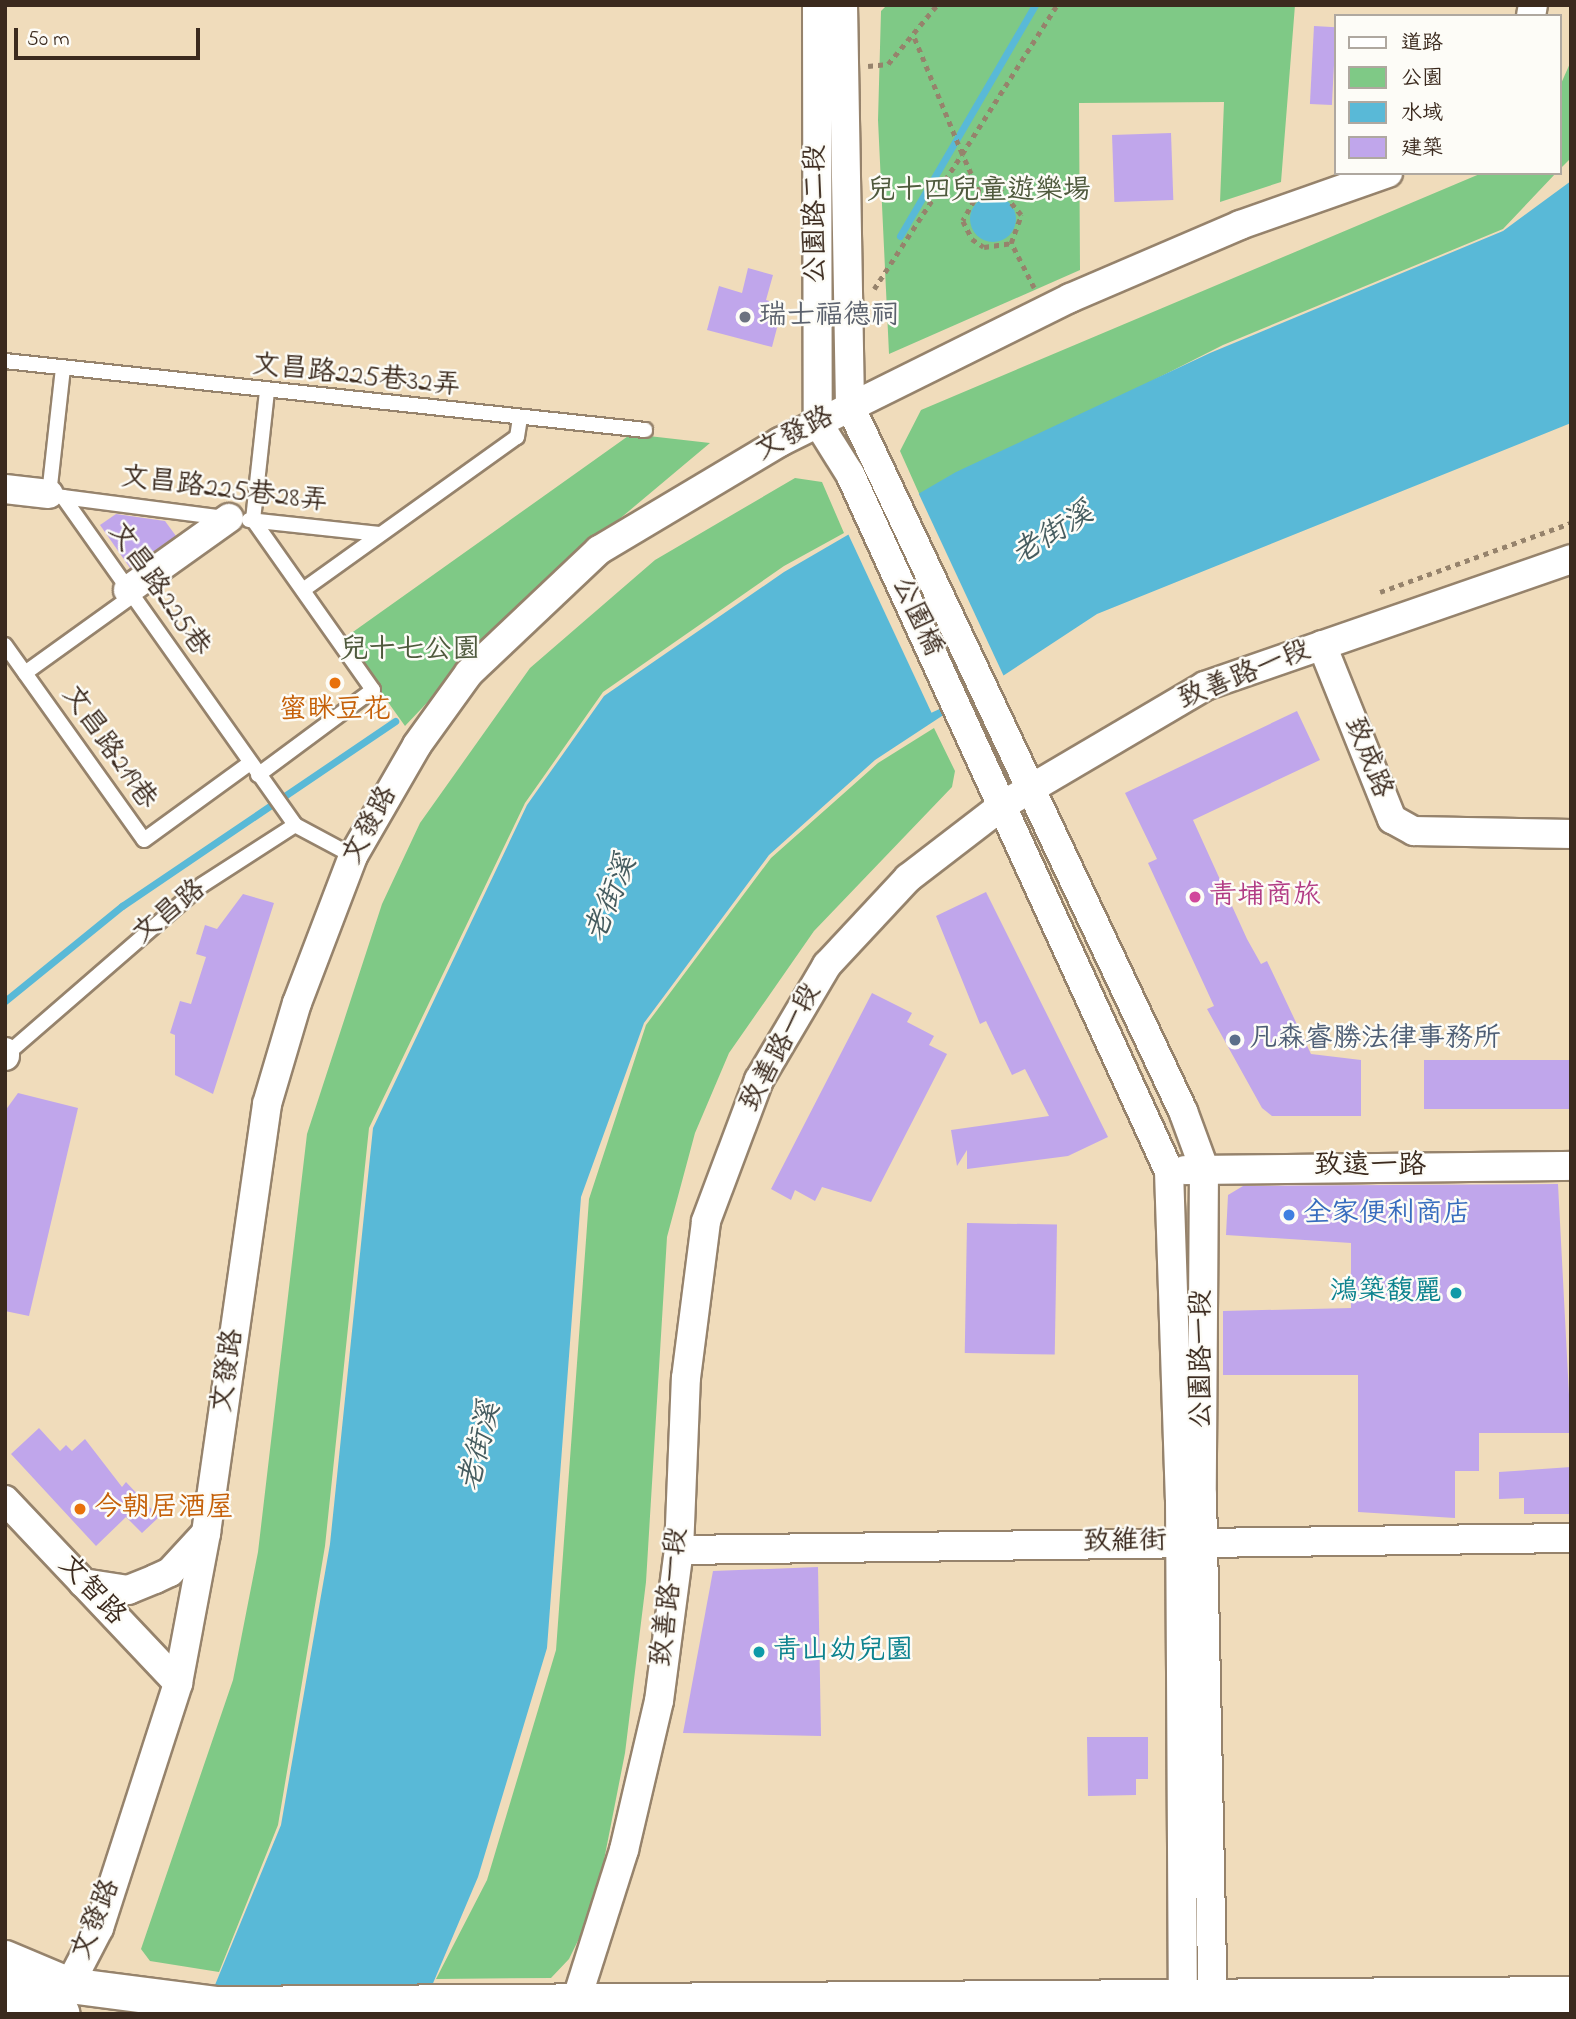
<!DOCTYPE html>
<html>
<head>
<meta charset="utf-8">
<style>
	body { margin:0 }
	#map { position:relative; width:1576px; height:2019px; overflow:hidden; background:#f0dcbb; font-family:"Indie Flower","LXGW WenKai TC",sans-serif }
	div>[style] { position:absolute }
	[style*='--x'] { left:calc(var(--x)*1px); top:calc(var(--y)*1px); width:calc(var(--w)*1px); rotate:calc(var(--a)*1deg) }
	.green>* { inset:0; background:#7fc986 }
	.water>* { inset:0; background:#59b9d7 }
	.round { border-radius:50% }
	.pier>* { inset:0; background:#f0dcbb; transform-origin:0 0 }
	.stream>* { height:7px; margin:-3.5px; padding:0 3.5px; transform-origin:3.5px; border-radius:3.5px; background:#59b9d7 }
	.building>* { inset:0; background:#c0a6eb; transform-origin:0 0 }
	.path>* { height:4.5px; margin-top:-2.25px; transform-origin:0; background:repeating-linear-gradient(90deg,#96836c 0 5px,transparent 0 10px) }
	.roads { filter:drop-shadow(2px 0 #96836c) drop-shadow(-2px 0 #96836c) drop-shadow(0 2px #96836c) drop-shadow(0 -2px #96836c) }
	.service>* { height:14px; margin:-7px; padding:0 7px; transform-origin:7px; border-radius:7px; background:#fff }
	.minor>* { height:28px; margin:-14px; padding:0 14px; transform-origin:14px; border-radius:14px; background:#fff }
	.tertiary>* { height:35px; margin:-17.5px; padding:0 17.5px; transform-origin:17.5px; border-radius:17.5px; background:#fff }
	.primary>* { height:38px; margin:-19px; padding:0 19px; transform-origin:19px; border-radius:19px; background:#fff }
	.dots>* { width:19px; height:19px; translate:-50% -50%; box-sizing:border-box; border:4px solid #fdfcf7; border-radius:50% }
	span { translate:-50% -50%; white-space:nowrap; text-align:center; line-height:1.15; -webkit-text-stroke:5px #fdfcf7; paint-order:stroke }
	.park-label { font-size:28px; color:#4f5a3d }
	.street-label { font-size:28px; color:#3b2a1e }
	.worship-label { font-size:28px; color:#5b616d }
	.left { translate:0 -50%; text-align:left }
	.food-label { font-size:28px; color:#c56008 }
	.hotel-label { font-size:28px; color:#b23c85 }
	.service-label { font-size:28px; color:#4e5e75 }
	.shop-label { font-size:28px; color:#366cbe }
	.culture-label { font-size:28px; color:#0d838f }
	.right { translate:-100% -50%; text-align:right }
	.water-label { font-size:30px; color:#465c5f; font-style:italic }
	.frame { position:absolute; inset:0; border:7px solid #3b2a1e; pointer-events:none }
	.legend { position:absolute; left:1334px; top:14px; width:228px; height:161px; box-sizing:border-box; background:#fdfcf7; border:2px solid #afa8a0; margin:0; padding:9px 12px; list-style:none; font-size:21px; color:#3b2a1e }
	.legend li { display:flex; align-items:center; gap:14px; height:35px }
	.legend b { width:35px; border:2px solid #afa8a0 }
	.scale { position:absolute; left:14px; top:28px; width:186px; height:32px; box-sizing:border-box; border:4px solid #3b2a1e; border-top:0; padding-left:9px; font-size:21px; line-height:24px; white-space:nowrap; color:#3b2a1e; -webkit-text-stroke:5px #fdfcf7; paint-order:stroke }
</style>
</head>
<body>
<div id="map">
	<div class="green">
		<div style="clip-path:polygon(887px 5px,1295px 5px,1281px 182px,1220px 202px,1224px 102px,1079px 103px,1080px 270px,889px 354px,878px 120px,881px 11px)"></div>
		<div style="clip-path:polygon(1571px 61px,1571px 158px,1560px 169px,1560px 86px)"></div>
		<div style="clip-path:polygon(1482px 173px,1556px 173px,1503px 229px,1223px 345px,921px 498px,900px 451px,921px 410px)"></div>
		<div style="clip-path:polygon(631px 434px,710px 443px,530px 594px,405px 726px,343px 639px)"></div>
		<div style="clip-path:polygon(795px 478px,822px 482px,844px 533px,784px 566px,603px 692px,525px 803px,369px 1128px,325px 1546px,278px 1825px,219px 1972px,150px 1961px,141px 1949px,233px 1680px,258px 1552px,307px 1134px,382px 904px,420px 823px,530px 668px,655px 560px)"></div>
		<div style="clip-path:polygon(934px 728px,955px 771px,952px 787px,814px 931px,729px 1053px,695px 1133px,667px 1237px,646px 1582px,625px 1753px,595px 1906px,569px 1959px,551px 1978px,436px 1979px,487px 1880px,556px 1650px,589px 1199px,646px 1025px,771px 858px,878px 763px)"></div>
	</div>
	<div class="water">
		<div style="clip-path:polygon(1571px 181px,1571px 423px,1097px 614px,875px 760px,769px 855px,644px 1023px,581px 1197px,547px 1648px,478px 1877px,420px 2014px,203px 2014px,281px 1825px,330px 1544px,373px 1128px,527px 805px,604px 696px,784px 572px,956px 472px,1210px 353px,1503px 231px)"></div>
		<div class="round" style="left:970px;top:196px;width:46px;height:46px"></div>
	</div>
	<div class="pier">
		<div style="left:917px;top:490px;width:208px;height:81px;rotate:65deg"></div>
	</div>
	<div class="stream">
		<div style="--x:900;--y:236;--w:268;--a:-59.7"></div>
		<div style="--x:5;--y:1001;--w:151;--a:-39.1"></div>
		<div style="--x:122;--y:906;--w:330;--a:-34.1"></div>
	</div>
	<div class="building">
		<div style="left:1314px;top:26px;width:22px;height:78px;rotate:3deg"></div>
		<div style="left:1171px;top:133px;width:67px;height:59px;rotate:88deg"></div>
		<div style="clip-path:polygon(748px 268px,773px 275px,766px 300px,783px 305px,772px 347px,707px 330px,719px 286px,742px 293px)"></div>
		<div style="clip-path:polygon(116px 514px,165px 521px,176px 536px,130px 568px,100px 525px)"></div>
		<div style="clip-path:polygon(1297px 711px,1320px 760px,1193px 820px,1247px 939px,1261px 964px,1267px 961px,1311px 1054px,1361px 1060px,1361px 1116px,1272px 1116px,1262px 1108px,1207px 1009px,1214px 1006px,1148px 863px,1157px 859px,1125px 793px)"></div>
		<div style="clip-path:polygon(986px 892px,1108px 1137px,1068px 1156px,967px 1169px,967px 1150px,957px 1166px,951px 1130px,1049px 1116px,1025px 1069px,1012px 1075px,986px 1021px,980px 1024px,936px 916px)"></div>
		<div style="clip-path:polygon(243px 894px,274px 903px,213px 1094px,175px 1075px,175px 1035px,170px 1033px,180px 1001px,191px 1004px,206px 957px,196px 954px,205px 925px,217px 929px)"></div>
		<div style="clip-path:polygon(872px 993px,912px 1013px,907px 1022px,934px 1036px,929px 1045px,947px 1054px,871px 1202px,822px 1187px,815px 1201px,795px 1190px,791px 1200px,771px 1189px)"></div>
		<div style="left:1424px;top:1060px;width:147px;height:49px"></div>
		<div style="clip-path:polygon(18px 1093px,78px 1108px,29px 1316px,5px 1311px,5px 1111px)"></div>
		<div style="clip-path:polygon(1558px 1184px,1571px 1433px,1479px 1433px,1479px 1471px,1455px 1471px,1455px 1518px,1358px 1512px,1358px 1375px,1223px 1375px,1223px 1311px,1351px 1308px,1351px 1243px,1226px 1235px,1228px 1195px,1243px 1186px)"></div>
		<div style="left:967px;top:1223px;width:90px;height:130px;rotate:1deg"></div>
		<div style="clip-path:polygon(39px 1428px,60px 1451px,66px 1445px,72px 1451px,85px 1439px,122px 1487px,126px 1482px,159px 1517px,142px 1533px,126px 1517px,96px 1546px,11px 1454px)"></div>
		<div style="clip-path:polygon(1571px 1467px,1571px 1514px,1524px 1514px,1524px 1498px,1499px 1499px,1499px 1472px)"></div>
		<div style="clip-path:polygon(818px 1567px,821px 1736px,683px 1733px,713px 1571px)"></div>
		<div style="clip-path:polygon(1087px 1737px,1148px 1737px,1148px 1779px,1136px 1779px,1136px 1795px,1088px 1796px)"></div>
	</div>
	<div class="path">
		<div style="--x:868;--y:66;--w:20;--a:-6"></div>
		<div style="--x:888;--y:64;--w:77;--a:-50.3"></div>
		<div style="--x:979;--y:192;--w:33;--a:119"></div>
		<div style="--x:963;--y:221;--w:20;--a:63"></div>
		<div style="--x:972;--y:239;--w:14;--a:34"></div>
		<div style="--x:984;--y:247;--w:27;--a:-8"></div>
		<div style="--x:1034;--y:288;--w:51;--a:-117.1"></div>
		<div style="--x:1011;--y:243;--w:30;--a:-70"></div>
		<div style="--x:1021;--y:215;--w:31;--a:-130"></div>
		<div style="--x:1001;--y:191;--w:22;--a:177"></div>
		<div style="--x:979;--y:192;--w:42;--a:-114.1"></div>
		<div style="--x:962;--y:154;--w:177;--a:-57.5"></div>
		<div style="--x:874;--y:289;--w:161;--a:-56.9"></div>
		<div style="--x:962;--y:154;--w:129;--a:-112.4"></div>
		<div style="--x:1380;--y:592;--w:203;--a:-19.9"></div>
	</div>
	<div class="roads">
		<div class="service">
			<div style="--x:5;--y:361;--w:644;--a:6.15"></div>
			<div style="--x:63;--y:368;--w:127;--a:96.3"></div>
			<div style="--x:49;--y:494;--w:14;--a:12"></div>
			<div style="--x:63;--y:497;--w:402;--a:54.7"></div>
			<div style="--x:63;--y:497;--w:163;--a:7.4"></div>
			<div style="--x:249;--y:520;--w:131;--a:6.1"></div>
			<div style="--x:303;--y:590;--w:263;--a:-35.6"></div>
			<div style="--x:517;--y:437;--w:18;--a:-81"></div>
			<div style="--x:5;--y:645;--w:239;--a:54.5"></div>
			<div style="--x:144;--y:840;--w:131;--a:-36"></div>
			<div style="--x:25;--y:673;--w:132;--a:-35.7"></div>
			<div style="--x:258;--y:775;--w:143;--a:-36.5"></div>
			<div style="--x:373;--y:690;--w:208;--a:-125.2"></div>
			<div style="--x:253;--y:520;--w:129;--a:-83.8"></div>
			<div style="--x:7;--y:1054;--w:258;--a:-40.9"></div>
			<div style="--x:202;--y:885;--w:111;--a:-32.8"></div>
			<div style="--x:295;--y:825;--w:66;--a:28.1"></div>
		</div>
		<div class="minor">
			<div style="--x:817;--y:5;--w:418;--a:89.9"></div>
			<div style="--x:843;--y:5;--w:401;--a:89"></div>
			<div style="--x:850;--y:406;--w:780;--a:64.72"></div>
			<div style="--x:1183;--y:1111;--w:61;--a:69.8"></div>
			<div style="--x:1204;--y:1168;--w:327;--a:90.4"></div>
			<div style="--x:1202;--y:1495;--w:519;--a:88.79"></div>
			<div style="--x:1531;--y:16;--w:11;--a:-80"></div>
			<div style="--x:818;--y:423;--w:60;--a:57.9"></div>
			<div style="--x:850;--y:474;--w:767;--a:65.41"></div>
			<div style="--x:1169;--y:1171;--w:328;--a:88.1"></div>
			<div style="--x:1180;--y:1499;--w:515;--a:89.67"></div>
			<div style="--x:5;--y:489;--w:44;--a:6.5"></div>
			<div style="--x:128;--y:590;--w:124;--a:-35.5"></div>
			<div style="--x:1322;--y:645;--w:188;--a:68.1"></div>
			<div style="--x:1392;--y:819;--w:25;--a:29"></div>
			<div style="--x:1414;--y:831;--w:157;--a:1.1"></div>
			<div style="--x:5;--y:1052;--w:4;--a:90"></div>
			<div style="--x:1185;--y:1170;--w:386;--a:-0.6"></div>
			<div style="--x:5;--y:1500;--w:252;--a:46.6"></div>
			<div style="--x:679;--y:1550;--w:892;--a:-0.77"></div>
			<div style="--x:83;--y:1583;--w:46;--a:8.8"></div>
			<div style="--x:128;--y:1590;--w:29;--a:-22"></div>
			<div style="--x:155;--y:1579;--w:17;--a:-25"></div>
			<div style="--x:170;--y:1572;--w:53;--a:-47.3"></div>
			<div style="--x:61;--y:2001;--w:82;--a:-62.5"></div>
			<div style="--x:99;--y:1928;--w:257;--a:-72.1"></div>
			<div style="--x:178;--y:1683;--w:153;--a:-79.4"></div>
			<div style="--x:206;--y:1533;--w:433;--a:-81.9"></div>
			<div style="--x:267;--y:1104;--w:105;--a:-73.5"></div>
			<div style="--x:297;--y:1003;--w:157;--a:-69.1"></div>
			<div style="--x:353;--y:856;--w:128;--a:-60"></div>
			<div style="--x:417;--y:745;--w:89;--a:-54.2"></div>
			<div style="--x:469;--y:673;--w:179;--a:-43.4"></div>
			<div style="--x:599;--y:550;--w:211;--a:-30.8"></div>
			<div style="--x:780;--y:442;--w:324;--a:-26.4"></div>
			<div style="--x:1070;--y:298;--w:185;--a:-23.2"></div>
			<div style="--x:1240;--y:225;--w:157;--a:-19.4"></div>
			<div style="--x:572;--y:2014;--w:172;--a:-72.4"></div>
			<div style="--x:624;--y:1850;--w:153;--a:-76.8"></div>
			<div style="--x:659;--y:1701;--w:152;--a:-82.5"></div>
			<div style="--x:679;--y:1550;--w:172;--a:-87.7"></div>
			<div style="--x:686;--y:1378;--w:158;--a:-82.7"></div>
			<div style="--x:706;--y:1221;--w:151;--a:-69.4"></div>
			<div style="--x:759;--y:1080;--w:134;--a:-59.4"></div>
			<div style="--x:827;--y:965;--w:119;--a:-47"></div>
			<div style="--x:908;--y:878;--w:120;--a:-37.5"></div>
			<div style="--x:1003;--y:805;--w:234;--a:-30.5"></div>
			<div style="--x:1205;--y:686;--w:387;--a:-19.1"></div>
		</div>
		<div class="tertiary">
			<div style="--x:5;--y:1958;--w:69;--a:22.9"></div>
			<div style="--x:69;--y:1985;--w:147;--a:7.4"></div>
			<div style="--x:215;--y:2004;--w:1356;--a:-0.42"></div>
		</div>
		<div class="primary">
			<div style="--x:5;--y:1994;--w:59;--a:19.7"></div>
		</div>
	</div>
	<div class="dots">
		<div style="left:745px;top:317px;background:#6b7280"></div>
		<div style="left:335px;top:683px;background:#e8710a"></div>
		<div style="left:1195px;top:897px;background:#d1479c"></div>
		<div style="left:1235px;top:1040px;background:#5c6f8a"></div>
		<div style="left:1289px;top:1215px;background:#3f7fe0"></div>
		<div style="left:1456px;top:1293px;background:#0f9aa8"></div>
		<div style="left:80px;top:1509px;background:#e8710a"></div>
		<div style="left:759px;top:1652px;background:#0f9aa8"></div>
	</div>
	<div class="park-label">
		<span style="left:979px;top:192px">兒十四兒童遊樂場</span>
		<span style="left:410px;top:651px">兒十七公園</span>
	</div>
	<div class="street-label">
		<span style="left:817px;top:214px;rotate:-90deg">公園路二段</span>
		<span style="left:356px;top:377px;rotate:6deg">文昌路225巷32弄</span>
		<span style="left:795px;top:435px;rotate:-28deg">文發路</span>
		<span style="left:224px;top:491px;rotate:7deg">文昌路225巷28弄</span>
		<span style="left:158px;top:590px;rotate:55deg">文昌路225巷</span>
		<span style="left:916px;top:617px;rotate:65deg">公園橋</span>
		<span style="left:1245px;top:676px;rotate:-22deg">致善路一段</span>
		<span style="left:108px;top:748px;rotate:55deg">文昌路219巷</span>
		<span style="left:1367px;top:758px;rotate:68deg">致成路</span>
		<span style="left:371px;top:826px;rotate:-62deg">文發路</span>
		<span style="left:170px;top:913px;rotate:-39deg">文昌路</span>
		<span style="left:782px;top:1048px;rotate:-62deg">致善路一段</span>
		<span style="left:1370px;top:1167px">致遠一路</span>
		<span style="left:1203px;top:1359px;rotate:-90deg">公園路一段</span>
		<span style="left:229px;top:1371px;rotate:-82deg">文發路</span>
		<span style="left:1125px;top:1543px;rotate:-1deg">致維街</span>
		<span style="left:91px;top:1591px;rotate:47deg">文智路</span>
		<span style="left:671px;top:1597px;rotate:-83deg">致善路一段</span>
		<span style="left:97px;top:1920px;rotate:-68deg">文發路</span>
	</div>
	<div class="worship-label">
		<span class="left" style="left:759px;top:317px">瑞士福德祠</span>
	</div>
	<div class="food-label">
		<span style="left:335px;top:711px">蜜眯豆花</span>
		<span class="left" style="left:94px;top:1509px">今朝居酒屋</span>
	</div>
	<div class="hotel-label">
		<span class="left" style="left:1209px;top:897px">青埔商旅</span>
	</div>
	<div class="service-label">
		<span class="left" style="left:1249px;top:1040px">凡森睿勝法律事務所</span>
	</div>
	<div class="shop-label">
		<span class="left" style="left:1303px;top:1215px">全家便利商店</span>
	</div>
	<div class="culture-label">
		<span class="right" style="left:1442px;top:1293px">鴻築馥麗</span>
		<span class="left" style="left:773px;top:1652px">青山幼兒園</span>
	</div>
	<div class="water-label">
		<span style="left:1053px;top:535px;rotate:-32deg">老街溪</span>
		<span style="left:612px;top:899px;rotate:-68deg">老街溪</span>
		<span style="left:481px;top:1447px;rotate:-76deg">老街溪</span>
	</div>
	<div class="frame"></div>
	<ul class="legend">
	<li><b style="height:9px;background:#fff"></b>道路</li>
	<li><b style="height:19px;background:#7fc986"></b>公園</li>
	<li><b style="height:19px;background:#59b9d7"></b>水域</li>
	<li><b style="height:19px;background:#c0a6eb"></b>建築</li>
	</ul>
	<div class="scale">50 m</div>
</div>
</body>
</html>
